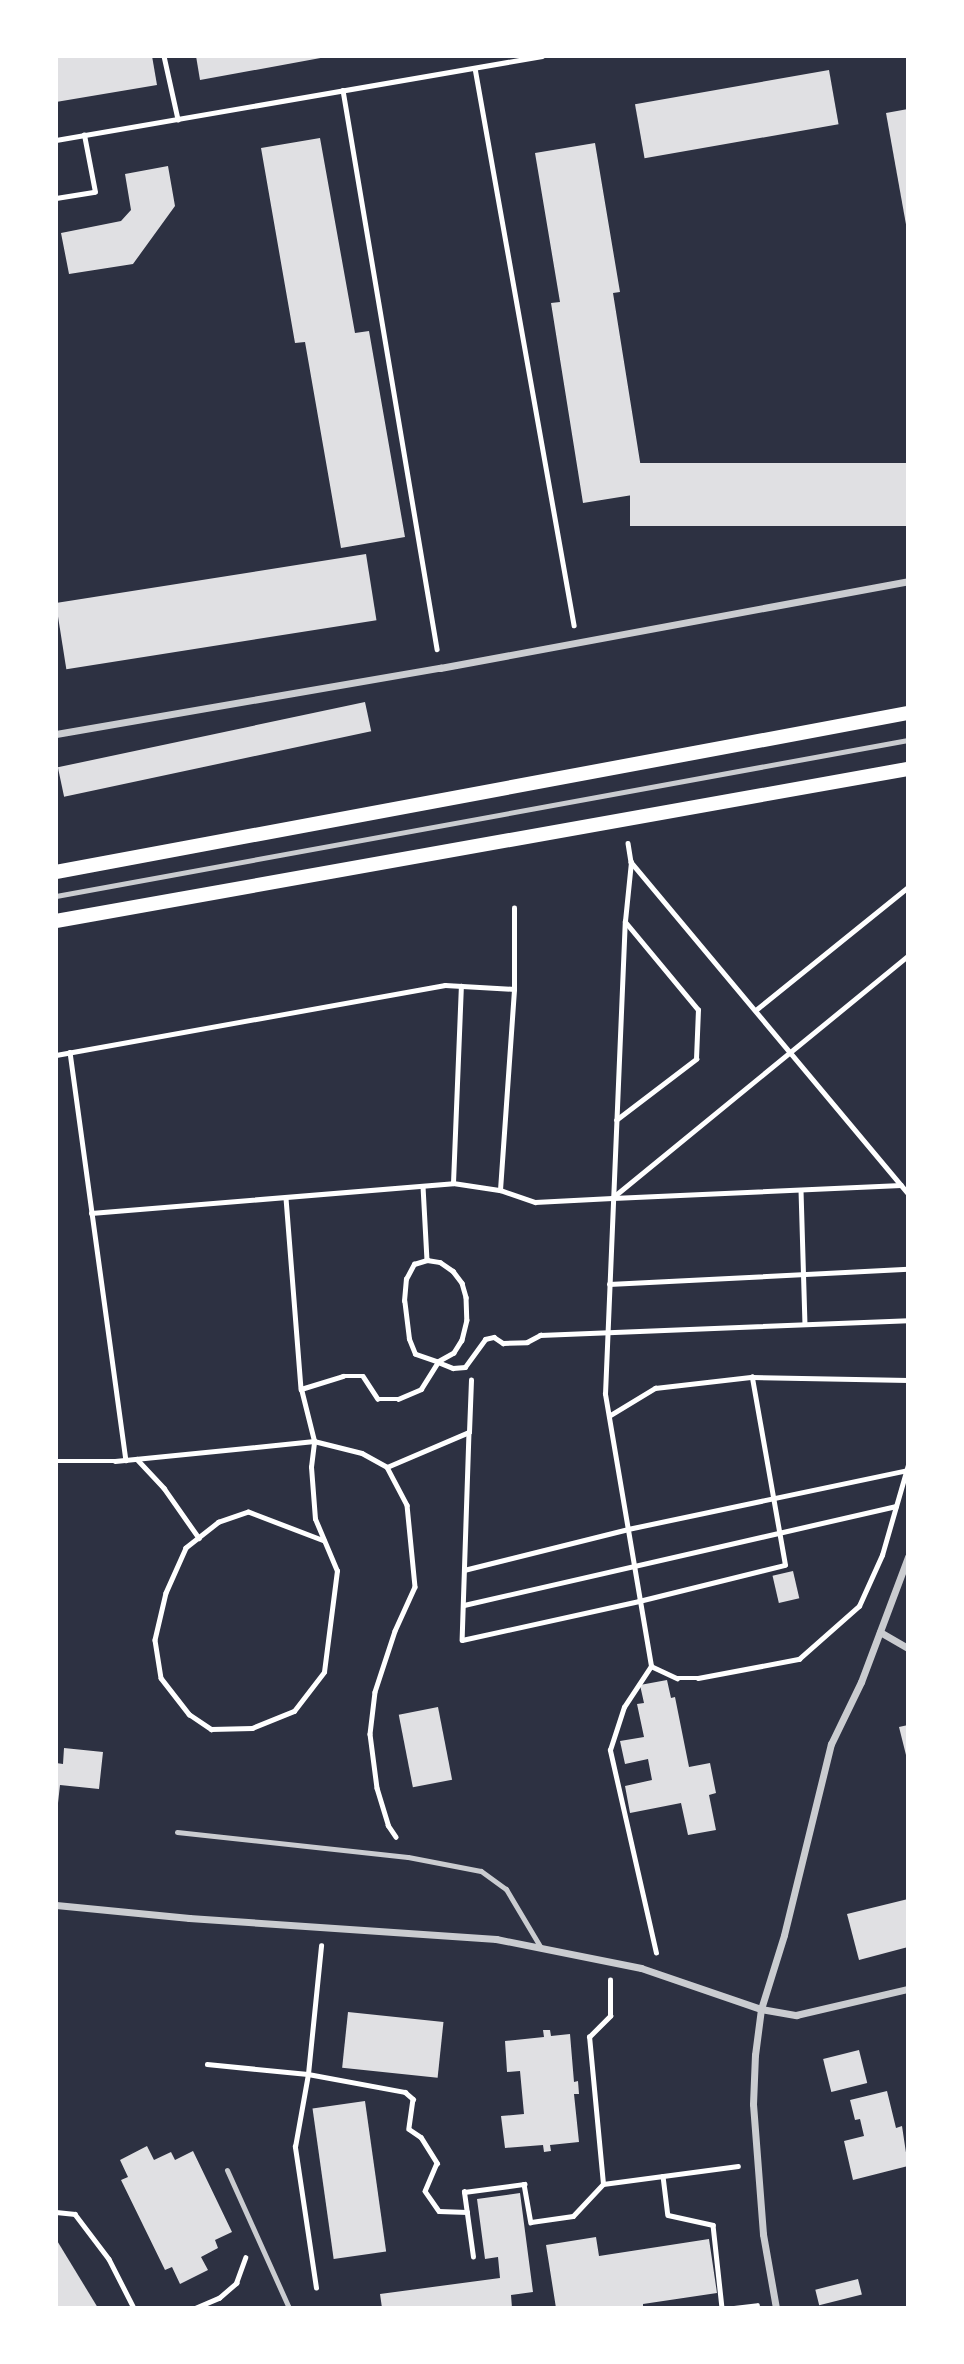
<!DOCTYPE html>
<html>
<head>
<meta charset="utf-8">
<style>
	body { margin:0 }
	#map { position:relative; width:964px; height:2364px; overflow:hidden; background:#2d3142; font-family:Rubik,sans-serif }
	div>[style] { position:absolute }
	[style*='--x'] { left:calc(var(--x)*1px); top:calc(var(--y)*1px); width:calc(var(--w)*1px); rotate:calc(var(--a)*1deg) }
	.building>* { inset:0; background:#e0e0e3; transform-origin:0 0 }
	.path>* { height:4.5px; margin:-2.25px; padding:0 2.25px; transform-origin:2.25px; border-radius:2.25px; background:#fff }
	.service>* { height:5px; margin:-2.5px; padding:0 2.5px; transform-origin:2.5px; border-radius:2.5px; background:#caccd0 }
	.minor>* { height:7px; margin:-3.5px; padding:0 3.5px; transform-origin:3.5px; border-radius:3.5px; background:#caccd0 }
	.secondary>* { height:14px; margin:-7px; padding:0 7px; transform-origin:7px; border-radius:7px; background:#fff }
	span { translate:-50% -50%; white-space:nowrap; text-align:center; line-height:1.15; -webkit-text-stroke:5px #fff; paint-order:stroke }
	.frame { position:absolute; inset:0; border:58px solid #fff; pointer-events:none }
</style>
</head>
<body>
<div id="map">
	<div class="building">
		<div style="clip-path:polygon(56px 56px,152px 56px,157px 85px,56px 102px)"></div>
		<div style="clip-path:polygon(196px 56px,326px 56px,326px 57px,200px 80px)"></div>
		<div style="left:829px;top:70px;width:55px;height:197px;rotate:80deg"></div>
		<div style="clip-path:polygon(908px 109px,908px 230px,907px 230px,886px 113px)"></div>
		<div style="clip-path:polygon(320px 138px,355px 333px,369px 331px,405px 537px,341px 548px,305px 342px,295px 343px,261px 148px)"></div>
		<div style="clip-path:polygon(595px 143px,620px 292px,613px 293px,645px 493px,583px 503px,551px 303px,560px 302px,535px 153px)"></div>
		<div style="clip-path:polygon(168px 166px,175px 206px,133px 264px,69px 274px,61px 233px,121px 221px,131px 210px,125px 174px)"></div>
		<div style="left:908px;top:463px;width:63px;height:278px;rotate:90deg"></div>
		<div style="left:366px;top:554px;width:67px;height:314px;rotate:81deg"></div>
		<div style="left:365px;top:702px;width:30px;height:314px;rotate:78deg"></div>
		<div style="left:793px;top:1571px;width:28px;height:21px;rotate:77deg"></div>
		<div style="clip-path:polygon(667px 1680px,671px 1698px,675px 1697px,689px 1767px,710px 1763px,716px 1793px,709px 1795px,716px 1830px,688px 1835px,681px 1803px,630px 1813px,625px 1786px,652px 1780px,648px 1759px,625px 1764px,620px 1741px,644px 1737px,637px 1704px,644px 1703px,640px 1685px)"></div>
		<div style="left:438px;top:1707px;width:74px;height:40px;rotate:79deg"></div>
		<div style="clip-path:polygon(908px 1725px,908px 1758px,907px 1759px,899px 1727px)"></div>
		<div style="clip-path:polygon(64px 1748px,103px 1752px,99px 1789px,60px 1785px,58px 1803px,56px 1803px,56px 1763px,63px 1764px)"></div>
		<div style="clip-path:polygon(908px 1899px,908px 1947px,859px 1960px,847px 1914px)"></div>
		<div style="left:348px;top:2012px;width:96px;height:56px;rotate:6deg"></div>
		<div style="clip-path:polygon(543px 2030px,550px 2030px,551px 2036px,570px 2034px,574px 2082px,578px 2081px,579px 2094px,574px 2094px,579px 2142px,550px 2145px,551px 2151px,544px 2152px,543px 2145px,505px 2148px,501px 2116px,524px 2114px,520px 2071px,507px 2072px,505px 2041px,544px 2037px)"></div>
		<div style="left:859px;top:2050px;width:34px;height:37px;rotate:76deg"></div>
		<div style="clip-path:polygon(887px 2091px,896px 2128px,902px 2126px,908px 2166px,853px 2180px,844px 2141px,864px 2136px,860px 2119px,855px 2120px,850px 2100px)"></div>
		<div style="left:365px;top:2101px;width:152px;height:53px;rotate:82deg"></div>
		<div style="clip-path:polygon(147px 2146px,154px 2160px,171px 2152px,175px 2160px,193px 2151px,232px 2232px,215px 2240px,218px 2248px,201px 2257px,208px 2270px,180px 2284px,172px 2267px,165px 2270px,121px 2180px,128px 2177px,120px 2160px)"></div>
		<div style="clip-path:polygon(520px 2193px,533px 2292px,511px 2295px,512px 2308px,382px 2308px,380px 2294px,500px 2278px,498px 2257px,485px 2259px,477px 2199px)"></div>
		<div style="clip-path:polygon(596px 2237px,599px 2256px,709px 2239px,717px 2293px,643px 2304px,643px 2308px,556px 2308px,546px 2245px)"></div>
		<div style="clip-path:polygon(56px 2239px,98px 2308px,56px 2308px)"></div>
		<div style="left:858px;top:2279px;width:16px;height:44px;rotate:76deg"></div>
	</div>
	<div class="path">
		<div style="--x:164;--y:56;--w:65;--a:77.5"></div>
		<div style="--x:475;--y:68;--w:566;--a:79.92"></div>
		<div style="--x:343;--y:90;--w:567;--a:80.45"></div>
		<div style="--x:56;--y:140;--w:493;--a:-9.8"></div>
		<div style="--x:56;--y:198;--w:39;--a:-9"></div>
		<div style="--x:95;--y:192;--w:58;--a:-100.9"></div>
		<div style="--x:628;--y:843;--w:19;--a:81"></div>
		<div style="--x:757;--y:1009;--w:194;--a:-38.9"></div>
		<div style="--x:70;--y:1052;--w:412;--a:82.2"></div>
		<div style="--x:56;--y:1055;--w:395;--a:-10.2"></div>
		<div style="--x:445;--y:985;--w:69;--a:3.3"></div>
		<div style="--x:514;--y:989;--w:81;--a:-90"></div>
		<div style="--x:616;--y:1120;--w:101;--a:-37.3"></div>
		<div style="--x:696;--y:1059;--w:49;--a:-87.7"></div>
		<div style="--x:698;--y:1010;--w:114;--a:-129.7"></div>
		<div style="--x:453;--y:1183;--w:197;--a:-87.7"></div>
		<div style="--x:423;--y:1186;--w:74;--a:86.9"></div>
		<div style="--x:500;--y:1190;--w:201;--a:-86"></div>
		<div style="--x:801;--y:1190;--w:134;--a:88.3"></div>
		<div style="--x:286;--y:1198;--w:192;--a:85.5"></div>
		<div style="--x:613;--y:1198;--w:288;--a:-2.6"></div>
		<div style="--x:91;--y:1213;--w:363;--a:-4.7"></div>
		<div style="--x:453;--y:1183;--w:48;--a:8.5"></div>
		<div style="--x:500;--y:1190;--w:37;--a:19"></div>
		<div style="--x:535;--y:1202;--w:77;--a:-3"></div>
		<div style="--x:612;--y:1198;--w:382;--a:-39.3"></div>
		<div style="--x:427;--y:1260;--w:13;--a:9"></div>
		<div style="--x:440;--y:1262;--w:16;--a:35"></div>
		<div style="--x:453;--y:1271;--w:15;--a:53"></div>
		<div style="--x:462;--y:1283;--w:15;--a:74"></div>
		<div style="--x:466;--y:1297;--w:23;--a:88"></div>
		<div style="--x:467;--y:1320;--w:21;--a:104"></div>
		<div style="--x:462;--y:1340;--w:15;--a:122"></div>
		<div style="--x:454;--y:1353;--w:18;--a:151"></div>
		<div style="--x:438;--y:1362;--w:24;--a:-161"></div>
		<div style="--x:415;--y:1354;--w:16;--a:-112"></div>
		<div style="--x:409;--y:1339;--w:38;--a:-97"></div>
		<div style="--x:404;--y:1301;--w:22;--a:-85"></div>
		<div style="--x:406;--y:1279;--w:17;--a:-62"></div>
		<div style="--x:414;--y:1264;--w:14;--a:-17"></div>
		<div style="--x:609;--y:1284;--w:299;--a:-2.9"></div>
		<div style="--x:609;--y:1416;--w:54;--a:-31.3"></div>
		<div style="--x:655;--y:1388;--w:98;--a:-6.5"></div>
		<div style="--x:752;--y:1377;--w:156;--a:1.1"></div>
		<div style="--x:469;--y:1432;--w:52;--a:-87.8"></div>
		<div style="--x:137;--y:1459;--w:40;--a:47"></div>
		<div style="--x:164;--y:1488;--w:61;--a:55"></div>
		<div style="--x:56;--y:1461;--w:59;--a:0"></div>
		<div style="--x:115;--y:1461;--w:200;--a:-5.7"></div>
		<div style="--x:314;--y:1441;--w:54;--a:-104"></div>
		<div style="--x:301;--y:1389;--w:44;--a:-17.2"></div>
		<div style="--x:343;--y:1376;--w:20;--a:0"></div>
		<div style="--x:363;--y:1376;--w:27;--a:57"></div>
		<div style="--x:378;--y:1399;--w:20;--a:0"></div>
		<div style="--x:398;--y:1399;--w:25;--a:-23"></div>
		<div style="--x:421;--y:1389;--w:32;--a:-58"></div>
		<div style="--x:438;--y:1362;--w:16;--a:22"></div>
		<div style="--x:453;--y:1368;--w:12;--a:-5"></div>
		<div style="--x:465;--y:1367;--w:34;--a:-54"></div>
		<div style="--x:485;--y:1339;--w:9;--a:-13"></div>
		<div style="--x:494;--y:1337;--w:11;--a:34"></div>
		<div style="--x:503;--y:1343;--w:24;--a:-2"></div>
		<div style="--x:527;--y:1342;--w:15;--a:-28"></div>
		<div style="--x:540;--y:1335;--w:368;--a:-2.3"></div>
		<div style="--x:387;--y:1467;--w:89;--a:-23.1"></div>
		<div style="--x:469;--y:1432;--w:208;--a:91.9"></div>
		<div style="--x:462;--y:1640;--w:181;--a:-12.4"></div>
		<div style="--x:639;--y:1601;--w:150;--a:-13.9"></div>
		<div style="--x:785;--y:1565;--w:191;--a:-100"></div>
		<div style="--x:324;--y:1541;--w:81;--a:-159.1"></div>
		<div style="--x:248;--y:1512;--w:31;--a:161"></div>
		<div style="--x:219;--y:1522;--w:42;--a:141.8"></div>
		<div style="--x:186;--y:1548;--w:49;--a:114"></div>
		<div style="--x:166;--y:1593;--w:48;--a:103.2"></div>
		<div style="--x:155;--y:1640;--w:38;--a:81"></div>
		<div style="--x:161;--y:1678;--w:46;--a:52.1"></div>
		<div style="--x:189;--y:1714;--w:27;--a:34"></div>
		<div style="--x:211;--y:1729;--w:41;--a:-1.4"></div>
		<div style="--x:252;--y:1728;--w:45;--a:-22"></div>
		<div style="--x:294;--y:1711;--w:49;--a:-52.4"></div>
		<div style="--x:324;--y:1672;--w:102;--a:-82.7"></div>
		<div style="--x:337;--y:1571;--w:56;--a:-112.9"></div>
		<div style="--x:315;--y:1519;--w:52;--a:-94.4"></div>
		<div style="--x:311;--y:1467;--w:26;--a:-83"></div>
		<div style="--x:314;--y:1441;--w:49;--a:14"></div>
		<div style="--x:362;--y:1453;--w:29;--a:29"></div>
		<div style="--x:387;--y:1467;--w:43;--a:62.2"></div>
		<div style="--x:407;--y:1505;--w:82;--a:84.4"></div>
		<div style="--x:415;--y:1587;--w:48;--a:114.4"></div>
		<div style="--x:395;--y:1631;--w:64;--a:108.2"></div>
		<div style="--x:375;--y:1692;--w:42;--a:96.8"></div>
		<div style="--x:370;--y:1734;--w:54;--a:82.6"></div>
		<div style="--x:377;--y:1788;--w:39;--a:73"></div>
		<div style="--x:388;--y:1825;--w:14;--a:56"></div>
		<div style="--x:464;--y:1570;--w:169;--a:-14"></div>
		<div style="--x:628;--y:1529;--w:285;--a:-11.9"></div>
		<div style="--x:464;--y:1605;--w:443;--a:-12.9"></div>
		<div style="--x:651;--y:1666;--w:29;--a:25"></div>
		<div style="--x:677;--y:1678;--w:21;--a:0"></div>
		<div style="--x:698;--y:1678;--w:103;--a:-10.7"></div>
		<div style="--x:799;--y:1659;--w:80;--a:-41.5"></div>
		<div style="--x:859;--y:1606;--w:56;--a:-65.7"></div>
		<div style="--x:882;--y:1555;--w:94;--a:-73.9"></div>
		<div style="--x:656;--y:1953;--w:208;--a:-102.8"></div>
		<div style="--x:610;--y:1750;--w:45;--a:-72"></div>
		<div style="--x:624;--y:1707;--w:49;--a:-56.6"></div>
		<div style="--x:651;--y:1666;--w:276;--a:-99.6"></div>
		<div style="--x:605;--y:1394;--w:473;--a:-87.6"></div>
		<div style="--x:625;--y:921;--w:59;--a:-84.2"></div>
		<div style="--x:631;--y:862;--w:432;--a:50.1"></div>
		<div style="--x:207;--y:2064;--w:101;--a:5.7"></div>
		<div style="--x:308;--y:2074;--w:99;--a:10.5"></div>
		<div style="--x:405;--y:2092;--w:11;--a:41"></div>
		<div style="--x:413;--y:2099;--w:30;--a:98"></div>
		<div style="--x:409;--y:2129;--w:14;--a:34"></div>
		<div style="--x:421;--y:2137;--w:31;--a:58"></div>
		<div style="--x:437;--y:2163;--w:30;--a:113"></div>
		<div style="--x:425;--y:2191;--w:24;--a:55"></div>
		<div style="--x:439;--y:2211;--w:28;--a:2"></div>
		<div style="--x:663;--y:2176;--w:39;--a:83"></div>
		<div style="--x:668;--y:2215;--w:46;--a:12.5"></div>
		<div style="--x:713;--y:2225;--w:83;--a:83.8"></div>
		<div style="--x:603;--y:2184;--w:148;--a:-95.4"></div>
		<div style="--x:589;--y:2037;--w:30;--a:-45"></div>
		<div style="--x:610;--y:2016;--w:36;--a:-90"></div>
		<div style="--x:56;--y:2212;--w:19;--a:6"></div>
		<div style="--x:75;--y:2214;--w:56;--a:52.9"></div>
		<div style="--x:109;--y:2259;--w:55;--a:63"></div>
		<div style="--x:473;--y:2257;--w:66;--a:-97.9"></div>
		<div style="--x:464;--y:2192;--w:61;--a:-7.6"></div>
		<div style="--x:524;--y:2184;--w:39;--a:80"></div>
		<div style="--x:531;--y:2222;--w:42;--a:-8.1"></div>
		<div style="--x:573;--y:2216;--w:44;--a:-46.8"></div>
		<div style="--x:603;--y:2184;--w:136;--a:-7.6"></div>
		<div style="--x:316;--y:2288;--w:143;--a:-98.5"></div>
		<div style="--x:295;--y:2147;--w:74;--a:-79.9"></div>
		<div style="--x:308;--y:2074;--w:129;--a:-84.2"></div>
		<div style="--x:195;--y:2308;--w:26;--a:-23"></div>
		<div style="--x:219;--y:2298;--w:23;--a:-41"></div>
		<div style="--x:236;--y:2283;--w:27;--a:-70"></div>
		<div style="--x:734;--y:2308;--w:23;--a:-7"></div>
	</div>
	<div class="service">
		<div style="--x:56;--y:896;--w:866;--a:-10.38"></div>
		<div style="--x:177;--y:1832;--w:232;--a:6.2"></div>
		<div style="--x:408;--y:1857;--w:74;--a:10.9"></div>
		<div style="--x:481;--y:1871;--w:31;--a:36"></div>
		<div style="--x:506;--y:1889;--w:69;--a:59.3"></div>
		<div style="--x:227;--y:2170;--w:151;--a:65.8"></div>
	</div>
	<div class="minor">
		<div style="--x:56;--y:734;--w:390;--a:-9.8"></div>
		<div style="--x:440;--y:668;--w:476;--a:-10.5"></div>
		<div style="--x:880;--y:1632;--w:32;--a:30"></div>
		<div style="--x:56;--y:1905;--w:134;--a:5.6"></div>
		<div style="--x:189;--y:1918;--w:308;--a:3.9"></div>
		<div style="--x:496;--y:1939;--w:148;--a:11.3"></div>
		<div style="--x:641;--y:1968;--w:127;--a:18.9"></div>
		<div style="--x:761;--y:2009;--w:36;--a:10"></div>
		<div style="--x:796;--y:2015;--w:115;--a:-13.1"></div>
		<div style="--x:776;--y:2308;--w:75;--a:-100"></div>
		<div style="--x:763;--y:2234;--w:130;--a:-94.4"></div>
		<div style="--x:753;--y:2104;--w:49;--a:-87.7"></div>
		<div style="--x:755;--y:2055;--w:46;--a:-82.6"></div>
		<div style="--x:761;--y:2009;--w:77;--a:-72.7"></div>
		<div style="--x:784;--y:1935;--w:197;--a:-76.2"></div>
		<div style="--x:831;--y:1744;--w:69;--a:-64.2"></div>
		<div style="--x:861;--y:1682;--w:134;--a:-69.4"></div>
	</div>
	<div class="secondary">
		<div style="--x:56;--y:872;--w:867;--a:-10.57"></div>
		<div style="--x:56;--y:921;--w:865;--a:-10.12"></div>
	</div>
	<div class="frame"></div>
</div>
</body>
</html>
